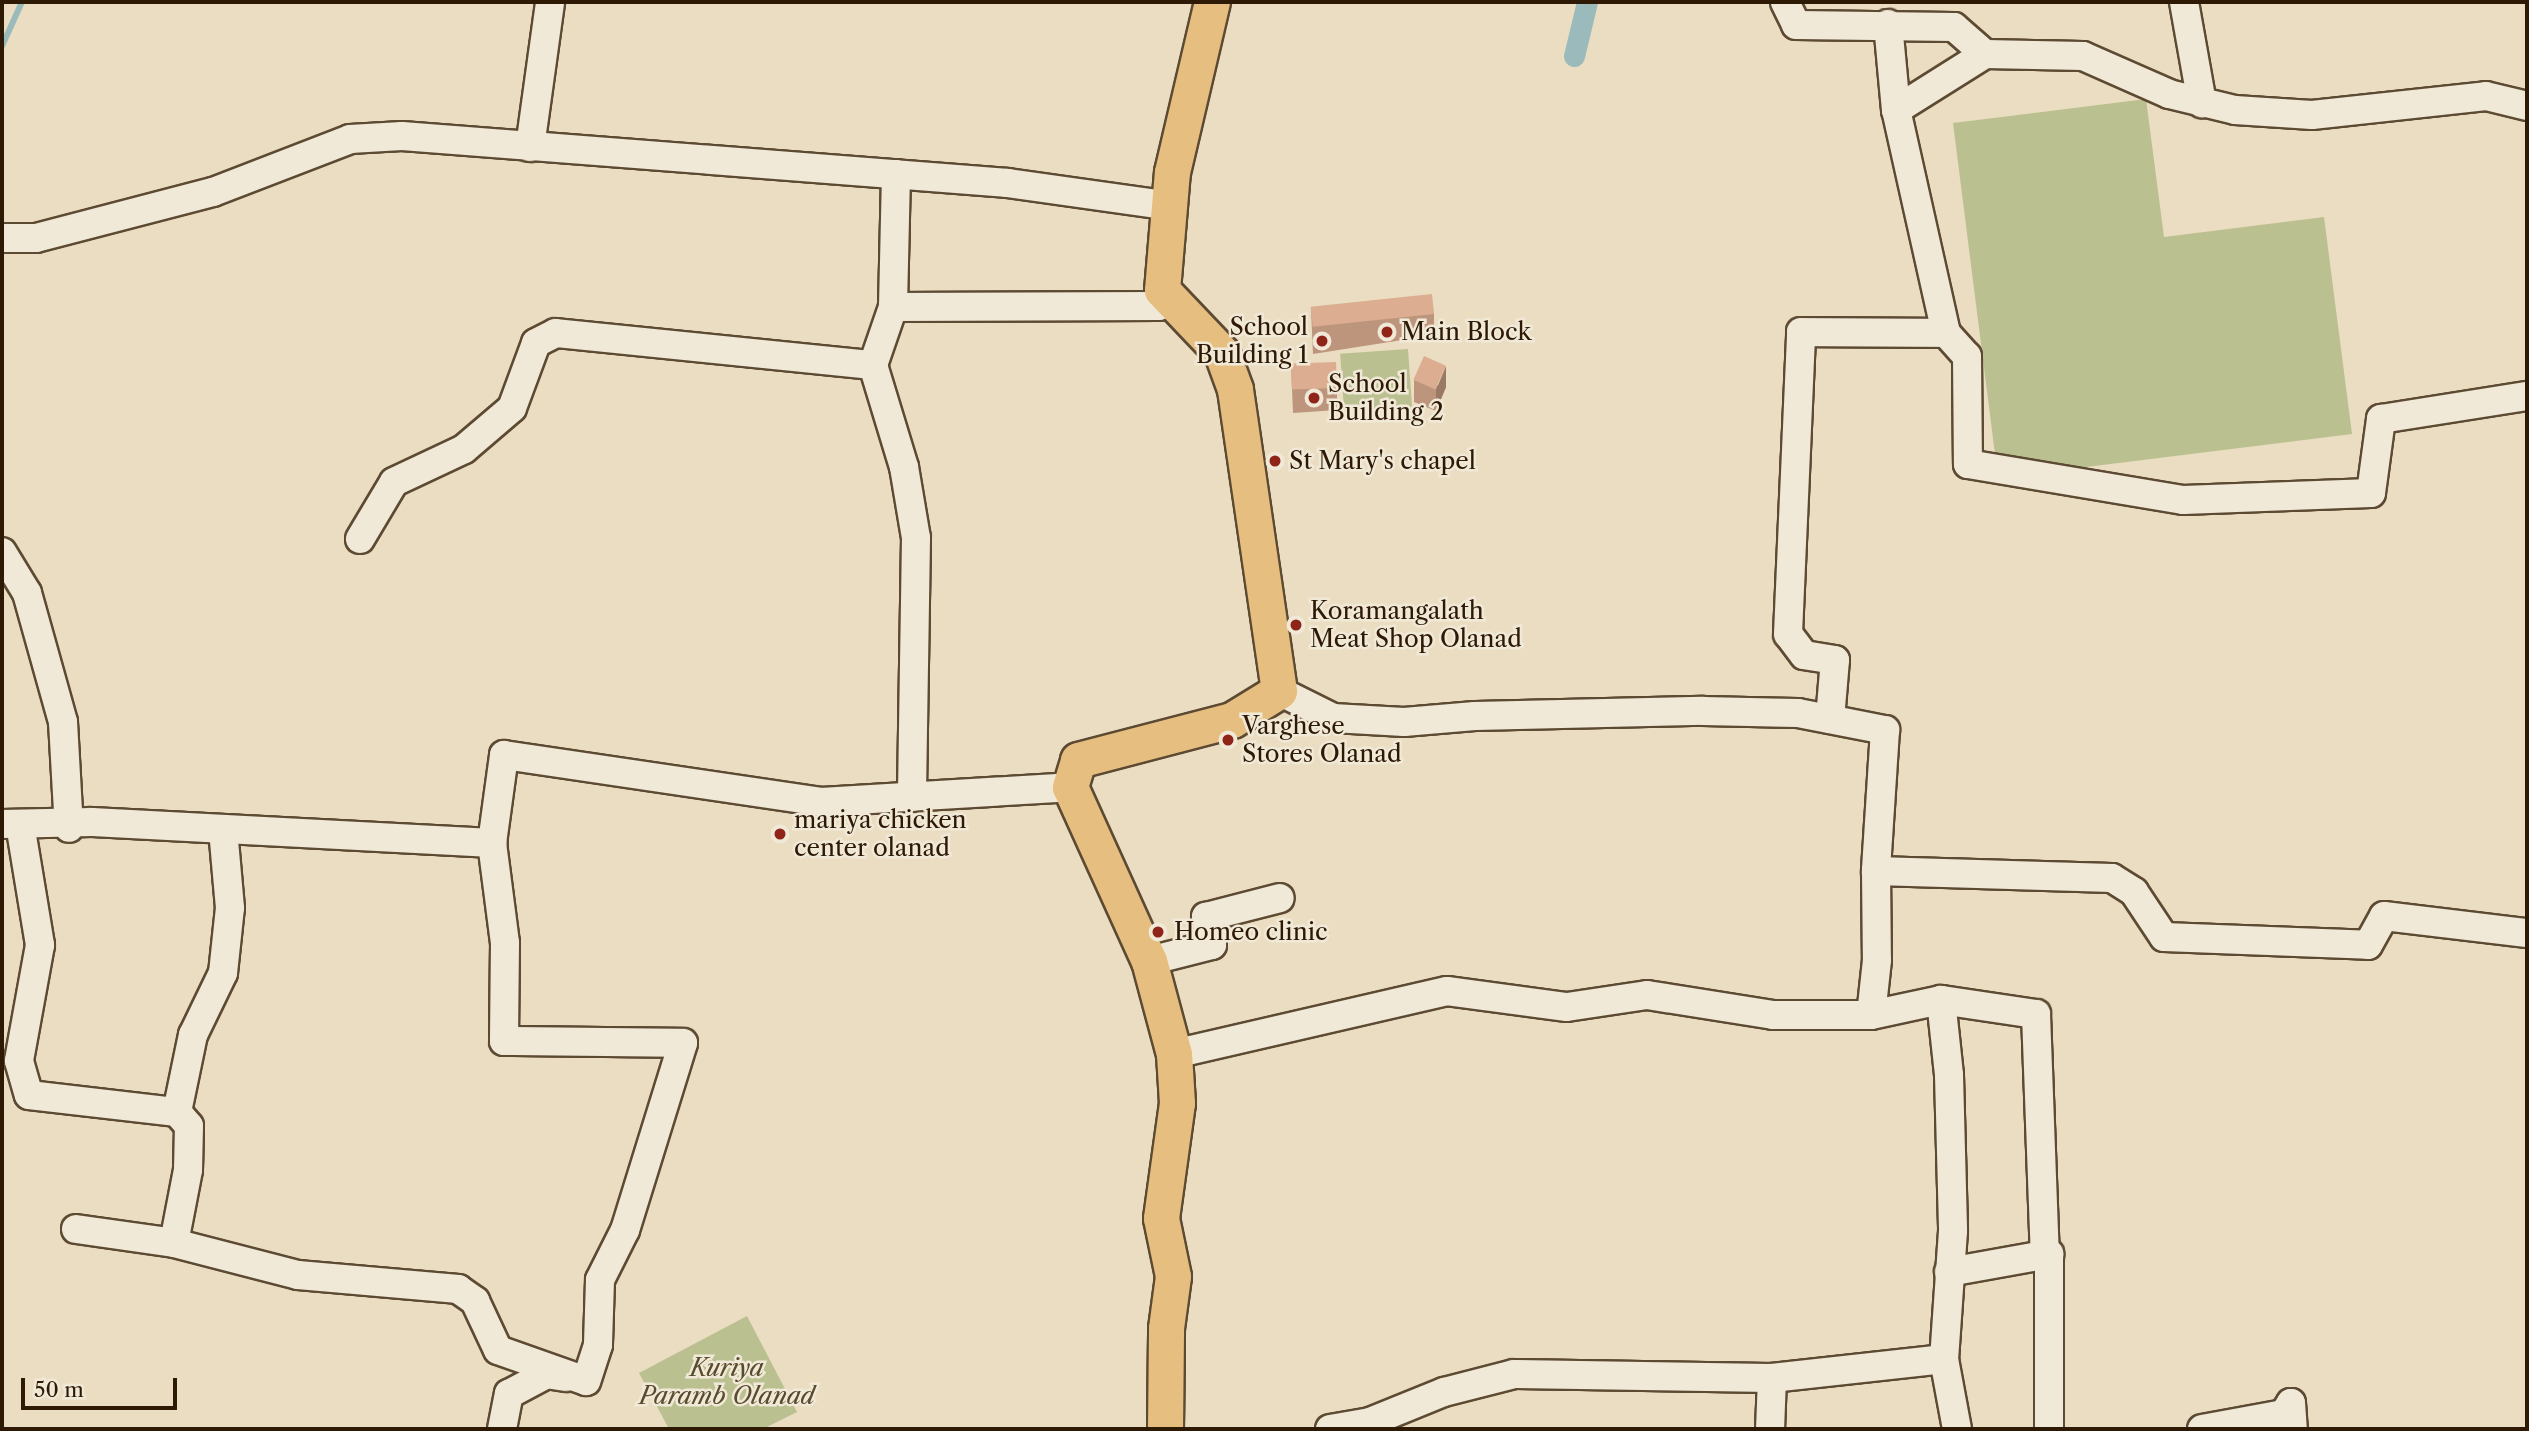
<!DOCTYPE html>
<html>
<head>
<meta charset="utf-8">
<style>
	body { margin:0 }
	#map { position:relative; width:2529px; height:1431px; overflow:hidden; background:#eaddc1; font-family:"Libre Caslon Text",serif }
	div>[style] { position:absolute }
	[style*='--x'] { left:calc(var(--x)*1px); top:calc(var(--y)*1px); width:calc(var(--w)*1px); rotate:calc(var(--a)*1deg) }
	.green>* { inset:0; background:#bbc090; transform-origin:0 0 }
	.stream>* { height:6px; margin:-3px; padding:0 3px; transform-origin:3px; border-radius:3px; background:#9bbabb }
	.canal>* { height:21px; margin:-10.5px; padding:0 10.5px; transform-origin:10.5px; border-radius:10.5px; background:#9bbabb }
	.roads { filter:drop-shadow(2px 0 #5d4a33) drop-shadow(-2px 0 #5d4a33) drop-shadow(0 2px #5d4a33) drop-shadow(0 -2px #5d4a33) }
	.minor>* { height:28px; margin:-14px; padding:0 14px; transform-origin:14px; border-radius:14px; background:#f1e9d7 }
	.major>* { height:35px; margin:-17.5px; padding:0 17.5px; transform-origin:17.5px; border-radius:17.5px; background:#e5be80 }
	.wall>* { inset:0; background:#bd957c }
	.shaded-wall>* { inset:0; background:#9a7965 }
	.building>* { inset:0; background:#dcad90; transform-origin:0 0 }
	.dots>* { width:19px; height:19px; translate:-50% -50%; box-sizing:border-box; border:4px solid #f1e9d7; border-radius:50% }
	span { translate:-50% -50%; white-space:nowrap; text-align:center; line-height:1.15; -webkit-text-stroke:5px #f1e9d7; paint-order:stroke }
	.poi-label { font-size:24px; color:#2e1904 }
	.right { translate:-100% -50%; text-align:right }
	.left { translate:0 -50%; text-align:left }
	.park-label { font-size:24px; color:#584b2e; font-style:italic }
	.frame { position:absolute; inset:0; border:4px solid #2e1904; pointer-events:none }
	.scale { position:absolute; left:21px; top:1378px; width:156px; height:32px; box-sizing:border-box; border:4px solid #2e1904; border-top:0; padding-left:9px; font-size:21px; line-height:24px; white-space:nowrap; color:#2e1904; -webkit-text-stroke:5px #f1e9d7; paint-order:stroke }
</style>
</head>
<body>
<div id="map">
	<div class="green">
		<div style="clip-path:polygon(2146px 99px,2164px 237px,2324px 217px,2352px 434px,1998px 478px,1953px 123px)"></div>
		<div style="left:1408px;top:349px;width:58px;height:68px;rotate:86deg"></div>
		<div style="clip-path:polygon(747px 1316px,797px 1412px,763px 1429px,669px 1429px,639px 1373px)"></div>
	</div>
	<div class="stream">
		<div style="--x:2;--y:46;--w:48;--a:-65.6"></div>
	</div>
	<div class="canal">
		<div style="--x:1574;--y:56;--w:56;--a:-76.5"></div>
	</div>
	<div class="roads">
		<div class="minor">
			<div style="--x:1785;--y:2;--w:25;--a:64"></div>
			<div style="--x:1796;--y:25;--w:158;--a:0.7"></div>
			<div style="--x:1954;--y:27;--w:41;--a:41.1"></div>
			<div style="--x:1985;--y:54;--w:98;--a:1.2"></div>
			<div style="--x:2083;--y:56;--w:94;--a:23.8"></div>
			<div style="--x:2169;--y:94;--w:68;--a:13.6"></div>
			<div style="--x:2235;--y:110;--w:77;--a:3.7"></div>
			<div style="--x:2312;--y:115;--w:175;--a:-6.2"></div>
			<div style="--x:2486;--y:96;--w:42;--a:13.7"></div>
			<div style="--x:2184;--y:2;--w:103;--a:79.9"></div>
			<div style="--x:1888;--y:24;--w:86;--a:84.7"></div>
			<div style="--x:530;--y:147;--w:146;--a:-82.1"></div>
			<div style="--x:896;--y:174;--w:133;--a:91.3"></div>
			<div style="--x:893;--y:307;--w:61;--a:109"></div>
			<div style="--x:873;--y:365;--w:107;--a:73.1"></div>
			<div style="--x:904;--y:467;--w:72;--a:80.4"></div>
			<div style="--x:916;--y:538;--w:259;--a:90.9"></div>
			<div style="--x:2;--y:238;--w:34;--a:0"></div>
			<div style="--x:36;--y:238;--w:183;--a:-14.6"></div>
			<div style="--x:213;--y:192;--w:147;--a:-21.1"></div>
			<div style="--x:350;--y:139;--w:52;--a:-3.3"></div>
			<div style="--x:402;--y:136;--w:608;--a:4.43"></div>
			<div style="--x:1008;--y:183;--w:166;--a:8"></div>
			<div style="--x:893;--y:307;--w:266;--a:-0.2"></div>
			<div style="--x:1159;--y:306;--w:16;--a:-79"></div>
			<div style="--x:1946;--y:333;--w:31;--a:48"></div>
			<div style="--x:1967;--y:356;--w:108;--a:89.5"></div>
			<div style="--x:1968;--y:464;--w:218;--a:9.5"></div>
			<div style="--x:2183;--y:500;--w:188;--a:-2.1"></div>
			<div style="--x:2371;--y:493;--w:75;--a:-82.3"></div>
			<div style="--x:2381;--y:419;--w:148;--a:-9"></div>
			<div style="--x:360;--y:539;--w:66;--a:-59.2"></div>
			<div style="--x:394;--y:482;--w:77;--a:-25.2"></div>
			<div style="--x:464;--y:449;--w:63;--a:-40.5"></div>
			<div style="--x:512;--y:408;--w:69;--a:-69.7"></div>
			<div style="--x:536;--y:343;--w:22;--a:-27"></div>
			<div style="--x:556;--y:333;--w:319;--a:5.8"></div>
			<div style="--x:2;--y:552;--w:48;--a:58.6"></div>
			<div style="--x:27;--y:593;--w:134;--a:74.4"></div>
			<div style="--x:63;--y:722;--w:106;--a:86.8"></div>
			<div style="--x:1279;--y:691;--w:60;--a:26.6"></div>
			<div style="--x:1333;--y:718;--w:71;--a:3.2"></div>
			<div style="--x:1404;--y:722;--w:71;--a:-4.8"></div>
			<div style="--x:1475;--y:716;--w:228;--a:-1.3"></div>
			<div style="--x:1703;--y:711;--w:95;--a:1.2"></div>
			<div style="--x:1798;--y:713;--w:89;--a:11.1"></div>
			<div style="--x:1885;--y:730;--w:141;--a:93.7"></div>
			<div style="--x:1876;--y:871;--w:236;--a:1.7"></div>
			<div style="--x:2112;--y:878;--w:26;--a:32"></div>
			<div style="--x:2134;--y:892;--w:54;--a:56.3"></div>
			<div style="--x:2164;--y:937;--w:204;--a:2.2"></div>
			<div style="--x:2368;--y:945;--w:33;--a:-61"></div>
			<div style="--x:2384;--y:916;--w:144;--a:6.8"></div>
			<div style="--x:1830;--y:719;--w:59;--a:-85.2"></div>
			<div style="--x:1835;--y:660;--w:31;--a:-171"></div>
			<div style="--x:1804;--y:655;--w:26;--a:-127"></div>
			<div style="--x:1788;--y:634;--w:302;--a:-87.5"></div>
			<div style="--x:1801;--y:332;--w:145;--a:0.4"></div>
			<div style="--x:1946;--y:333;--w:229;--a:-102.6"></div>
			<div style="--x:1896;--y:110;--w:105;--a:-32.2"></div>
			<div style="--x:2;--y:824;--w:90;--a:-1.3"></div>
			<div style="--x:92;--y:822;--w:401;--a:3"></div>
			<div style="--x:492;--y:843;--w:89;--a:-82.2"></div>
			<div style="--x:504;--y:755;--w:320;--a:8.4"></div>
			<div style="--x:821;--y:802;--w:249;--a:-3.4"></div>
			<div style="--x:20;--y:824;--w:123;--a:80.6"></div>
			<div style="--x:40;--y:945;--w:118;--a:100.3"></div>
			<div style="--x:19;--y:1061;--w:35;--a:74"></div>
			<div style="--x:29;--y:1095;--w:149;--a:6.6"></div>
			<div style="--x:177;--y:1112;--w:18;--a:49"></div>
			<div style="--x:189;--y:1126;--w:44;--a:91.3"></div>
			<div style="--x:188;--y:1170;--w:74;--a:100.9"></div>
			<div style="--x:174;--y:1243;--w:128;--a:14.5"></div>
			<div style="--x:298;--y:1275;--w:161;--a:5"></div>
			<div style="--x:458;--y:1289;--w:21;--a:35"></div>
			<div style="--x:475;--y:1301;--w:54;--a:64.9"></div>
			<div style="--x:498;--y:1350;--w:93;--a:19.4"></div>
			<div style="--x:492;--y:843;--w:101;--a:82.6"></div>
			<div style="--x:505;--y:943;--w:98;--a:90.6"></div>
			<div style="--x:504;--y:1041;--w:179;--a:0.6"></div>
			<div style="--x:683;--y:1043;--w:196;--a:107.2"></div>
			<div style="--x:625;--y:1230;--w:56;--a:116.6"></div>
			<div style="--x:600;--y:1280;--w:65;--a:91.8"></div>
			<div style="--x:598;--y:1345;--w:38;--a:108"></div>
			<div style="--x:1876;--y:871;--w:89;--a:89.4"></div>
			<div style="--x:1877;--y:960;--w:55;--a:96.2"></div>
			<div style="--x:1871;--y:1015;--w:72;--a:-12.1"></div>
			<div style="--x:1941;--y:1000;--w:75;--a:83.9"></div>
			<div style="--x:1949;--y:1075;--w:156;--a:88.5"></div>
			<div style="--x:1953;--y:1231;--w:128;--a:94"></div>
			<div style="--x:1944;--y:1359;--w:71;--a:79.5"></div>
			<div style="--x:1149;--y:961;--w:65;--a:-14.3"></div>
			<div style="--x:1212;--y:945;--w:29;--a:-102"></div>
			<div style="--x:1206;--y:917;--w:76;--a:-14.4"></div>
			<div style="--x:1941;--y:1000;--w:96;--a:8.4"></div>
			<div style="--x:2036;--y:1014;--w:241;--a:87.9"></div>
			<div style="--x:1174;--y:1054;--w:280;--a:-13"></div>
			<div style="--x:1447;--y:991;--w:121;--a:7.6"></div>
			<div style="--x:1567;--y:1007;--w:81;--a:-8.5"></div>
			<div style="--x:1647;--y:995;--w:128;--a:9"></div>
			<div style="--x:1773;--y:1015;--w:98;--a:0"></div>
			<div style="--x:177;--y:1112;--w:79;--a:-78.3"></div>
			<div style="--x:193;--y:1035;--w:69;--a:-64.2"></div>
			<div style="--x:223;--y:973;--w:65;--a:-83.9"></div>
			<div style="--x:230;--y:908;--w:79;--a:-95.1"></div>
			<div style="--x:76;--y:1229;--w:99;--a:8.1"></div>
			<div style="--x:1949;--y:1272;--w:102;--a:-10.2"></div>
			<div style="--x:2049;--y:1254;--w:175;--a:90"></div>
			<div style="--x:1772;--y:1378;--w:173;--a:-6.3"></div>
			<div style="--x:502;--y:1429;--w:36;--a:-79"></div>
			<div style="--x:509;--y:1394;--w:43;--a:-27.8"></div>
			<div style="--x:547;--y:1374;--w:19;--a:9"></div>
			<div style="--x:1330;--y:1429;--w:41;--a:-9.9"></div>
			<div style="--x:1370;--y:1422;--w:80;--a:-22.1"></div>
			<div style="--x:1444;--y:1392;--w:72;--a:-14.4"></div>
			<div style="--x:1514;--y:1374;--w:258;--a:0.9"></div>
			<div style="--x:1772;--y:1378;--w:51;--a:92.2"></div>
			<div style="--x:2202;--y:1429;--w:83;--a:-10.4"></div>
			<div style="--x:2284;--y:1414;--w:13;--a:-58"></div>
			<div style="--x:2291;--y:1403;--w:26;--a:86"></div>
		</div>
		<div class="major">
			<div style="--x:1165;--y:1429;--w:101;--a:-89.4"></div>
			<div style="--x:1166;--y:1328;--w:52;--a:-82.3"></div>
			<div style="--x:1173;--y:1276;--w:59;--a:-101.7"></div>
			<div style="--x:1161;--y:1218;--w:116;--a:-82.1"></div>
			<div style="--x:1177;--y:1103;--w:49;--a:-93.5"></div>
			<div style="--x:1174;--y:1054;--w:96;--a:-105"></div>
			<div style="--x:1149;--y:961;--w:191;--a:-114.4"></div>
			<div style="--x:1070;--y:787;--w:28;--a:-73"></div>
			<div style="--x:1078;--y:760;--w:159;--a:-14.6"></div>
			<div style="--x:1232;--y:720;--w:55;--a:-31.7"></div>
			<div style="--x:1279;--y:691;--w:305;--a:-98.3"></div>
			<div style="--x:1235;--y:389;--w:38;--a:-110"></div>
			<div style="--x:1222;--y:353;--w:87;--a:-133.6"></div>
			<div style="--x:1162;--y:290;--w:118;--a:-85.2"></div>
			<div style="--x:1172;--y:172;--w:175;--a:-76.8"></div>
		</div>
	</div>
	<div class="wall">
		<div style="clip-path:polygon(1311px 309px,1434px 314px,1434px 335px,1313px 354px)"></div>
		<div style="clip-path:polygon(1291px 365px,1337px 388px,1337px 410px,1293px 413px)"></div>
		<div style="clip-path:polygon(1414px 380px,1446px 387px,1436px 411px,1414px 402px)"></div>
	</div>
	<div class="shaded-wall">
		<div style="clip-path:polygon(1446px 366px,1446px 387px,1436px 411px,1436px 390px)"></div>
	</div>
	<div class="building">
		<div style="left:1432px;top:294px;width:20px;height:122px;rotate:84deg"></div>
		<div style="left:1424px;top:356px;width:24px;height:26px;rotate:24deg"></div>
		<div style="left:1336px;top:362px;width:26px;height:45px;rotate:88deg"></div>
	</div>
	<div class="dots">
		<div style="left:1387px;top:332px;background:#8f2418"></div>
		<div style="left:1322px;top:341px;background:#8f2418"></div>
		<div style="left:1314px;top:398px;background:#8f2418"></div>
		<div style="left:1275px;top:461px;background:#8f2418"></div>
		<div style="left:1296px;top:625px;background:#8f2418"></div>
		<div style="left:1228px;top:740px;background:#8f2418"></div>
		<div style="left:780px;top:834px;background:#8f2418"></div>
		<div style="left:1158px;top:932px;background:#8f2418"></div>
	</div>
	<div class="poi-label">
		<span class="right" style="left:1308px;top:341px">School<br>Building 1</span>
		<span class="left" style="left:1401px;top:332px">Main Block</span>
		<span class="left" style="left:1328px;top:398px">School<br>Building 2</span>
		<span class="left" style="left:1289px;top:461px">St Mary's chapel</span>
		<span class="left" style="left:1310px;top:625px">Koramangalath<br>Meat Shop Olanad</span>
		<span class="left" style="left:1242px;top:740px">Varghese<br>Stores Olanad</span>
		<span class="left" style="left:794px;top:834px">mariya chicken<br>center olanad</span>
		<span class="left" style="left:1174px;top:932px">Homeo clinic</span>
	</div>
	<div class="park-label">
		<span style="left:727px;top:1382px">Kuriya<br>Paramb Olanad</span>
	</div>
	<div class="frame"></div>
	<div class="scale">50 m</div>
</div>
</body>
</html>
